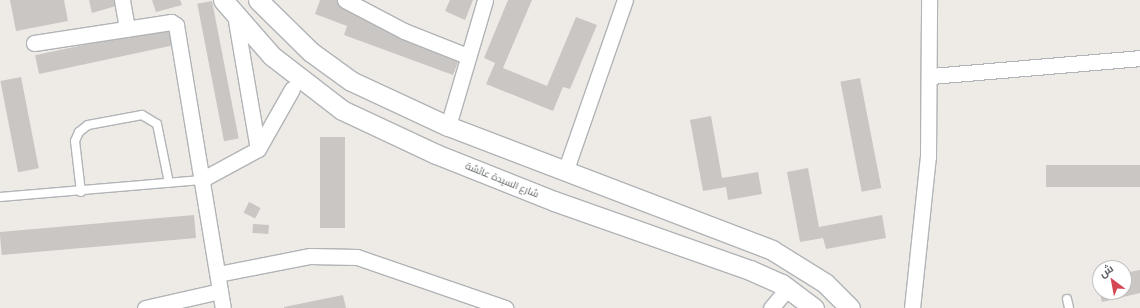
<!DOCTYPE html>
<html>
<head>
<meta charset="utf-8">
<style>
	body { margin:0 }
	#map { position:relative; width:1140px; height:308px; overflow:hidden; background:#eeebe6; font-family:"IBM Plex Sans",Cairo,sans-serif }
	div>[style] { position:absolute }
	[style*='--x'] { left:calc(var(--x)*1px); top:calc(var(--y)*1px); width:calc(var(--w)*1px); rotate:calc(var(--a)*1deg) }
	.building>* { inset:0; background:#cac6c3; transform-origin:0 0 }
	.roads { filter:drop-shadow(1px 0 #b1b4b7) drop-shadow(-1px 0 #b1b4b7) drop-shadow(0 1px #b1b4b7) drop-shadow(0 -1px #b1b4b7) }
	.service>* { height:8px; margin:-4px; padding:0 4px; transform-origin:4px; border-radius:4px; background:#fff }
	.minor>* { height:15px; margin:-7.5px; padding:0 7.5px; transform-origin:7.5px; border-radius:7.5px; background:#fff }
	.tertiary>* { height:19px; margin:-9.5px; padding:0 9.5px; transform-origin:9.5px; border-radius:9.5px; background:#fff }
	span { translate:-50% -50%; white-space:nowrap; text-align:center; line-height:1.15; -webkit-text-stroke:3px #fff; paint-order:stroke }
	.street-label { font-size:10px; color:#5e6265 }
	.north { position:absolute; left:1092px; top:260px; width:40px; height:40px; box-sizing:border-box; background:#fff; border:1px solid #bfc0c1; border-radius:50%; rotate:328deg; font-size:11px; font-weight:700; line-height:16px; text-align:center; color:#5e6265 }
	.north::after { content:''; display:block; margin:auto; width:14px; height:18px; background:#d44651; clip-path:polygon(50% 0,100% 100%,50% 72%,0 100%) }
</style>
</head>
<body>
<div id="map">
	<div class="building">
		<div style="clip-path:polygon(10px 0,64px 0,68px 21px,16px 31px)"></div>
		<div style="clip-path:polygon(89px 0,114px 0,116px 6px,92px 13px)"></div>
		<div style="clip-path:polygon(152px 0,180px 0,182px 5px,156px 12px)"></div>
		<div style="clip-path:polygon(320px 0,339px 0,358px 7px,355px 15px,461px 54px,453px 75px,344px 35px,347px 26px,315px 14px)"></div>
		<div style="clip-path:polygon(450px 0,473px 0,465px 20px,445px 11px)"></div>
		<div style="clip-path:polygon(508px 0,532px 0,503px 68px,547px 86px,576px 17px,597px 25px,570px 89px,563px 87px,553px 111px,486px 84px,495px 63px,484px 58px)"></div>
		<div style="left:212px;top:1px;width:140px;height:15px;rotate:79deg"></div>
		<div style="left:173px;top:26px;width:19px;height:141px;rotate:78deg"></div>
		<div style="left:21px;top:77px;width:93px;height:21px;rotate:79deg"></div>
		<div style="left:860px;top:78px;width:112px;height:20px;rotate:79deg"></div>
		<div style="clip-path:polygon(711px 116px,722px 178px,758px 172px,762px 194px,728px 200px,726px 187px,703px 191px,690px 120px)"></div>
		<div style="left:320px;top:137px;width:25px;height:91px"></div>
		<div style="left:1140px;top:165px;width:22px;height:94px;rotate:90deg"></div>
		<div style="clip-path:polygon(808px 168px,819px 227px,882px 215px,886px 238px,826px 249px,823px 238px,800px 242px,787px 172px)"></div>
		<div style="left:249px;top:202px;width:13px;height:12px;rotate:27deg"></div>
		<div style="left:194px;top:215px;width:23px;height:195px;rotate:85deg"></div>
		<div style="left:253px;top:224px;width:16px;height:9px;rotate:4deg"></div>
		<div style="clip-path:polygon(1140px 270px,1140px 293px,1102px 302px,1096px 280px,1100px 279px,1100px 292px,1124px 292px,1124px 273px)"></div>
		<div style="clip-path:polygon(343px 295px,346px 308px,284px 308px,284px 307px)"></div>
	</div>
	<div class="roads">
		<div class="service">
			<div style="--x:81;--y:192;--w:51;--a:-96.7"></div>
			<div style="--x:75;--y:141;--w:10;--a:-66"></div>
			<div style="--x:79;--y:132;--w:11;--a:-38"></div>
			<div style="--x:88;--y:125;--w:55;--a:-10.5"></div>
			<div style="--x:142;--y:115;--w:17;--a:31"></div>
			<div style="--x:157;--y:124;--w:60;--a:78.5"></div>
			<div style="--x:0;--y:197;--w:202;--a:-4.8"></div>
			<div style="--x:1067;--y:299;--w:9;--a:77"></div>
		</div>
		<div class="minor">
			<div style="--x:122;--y:0;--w:29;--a:80"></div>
			<div style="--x:345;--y:0;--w:67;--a:27.7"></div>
			<div style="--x:404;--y:31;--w:68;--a:21.6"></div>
			<div style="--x:235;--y:15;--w:136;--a:80.3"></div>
			<div style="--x:34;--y:43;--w:139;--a:-8.7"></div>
			<div style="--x:171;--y:22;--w:6;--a:31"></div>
			<div style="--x:176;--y:25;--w:287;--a:80.6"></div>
			<div style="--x:931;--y:76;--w:210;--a:-4.9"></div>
			<div style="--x:448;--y:126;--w:131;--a:-73.6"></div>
			<div style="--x:565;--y:172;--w:182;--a:-70.8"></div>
			<div style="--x:201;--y:180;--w:65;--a:-28.5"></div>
			<div style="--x:258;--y:149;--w:69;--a:-60.5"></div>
			<div style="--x:218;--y:274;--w:94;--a:-11.1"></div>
			<div style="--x:310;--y:256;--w:47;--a:1.2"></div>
			<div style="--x:357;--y:257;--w:157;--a:19"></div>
			<div style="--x:145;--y:308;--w:77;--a:-12.8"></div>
			<div style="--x:771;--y:308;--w:26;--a:-50"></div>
			<div style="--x:912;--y:308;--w:152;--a:-84"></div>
			<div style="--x:928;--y:157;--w:157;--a:-89.6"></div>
		</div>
		<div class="tertiary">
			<div style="--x:223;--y:0;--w:74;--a:48.8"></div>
			<div style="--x:272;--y:56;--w:88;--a:37.6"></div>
			<div style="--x:342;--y:110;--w:104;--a:25.1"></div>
			<div style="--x:436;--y:154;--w:127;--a:21.7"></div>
			<div style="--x:554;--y:201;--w:208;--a:19.4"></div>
			<div style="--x:750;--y:270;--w:35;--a:24"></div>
			<div style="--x:782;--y:284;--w:40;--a:37"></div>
			<div style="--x:258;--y:0;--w:74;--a:44.5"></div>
			<div style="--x:311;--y:52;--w:49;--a:35.9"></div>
			<div style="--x:351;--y:81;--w:107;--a:24.9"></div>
			<div style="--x:448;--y:126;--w:347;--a:20.9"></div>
			<div style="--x:772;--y:250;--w:62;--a:31.9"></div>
			<div style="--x:825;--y:283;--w:35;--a:45"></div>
		</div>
	</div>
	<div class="street-label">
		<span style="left:502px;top:180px;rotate:22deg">شارع السيدة عائشة</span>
	</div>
	<div class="north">ش</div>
</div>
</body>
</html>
